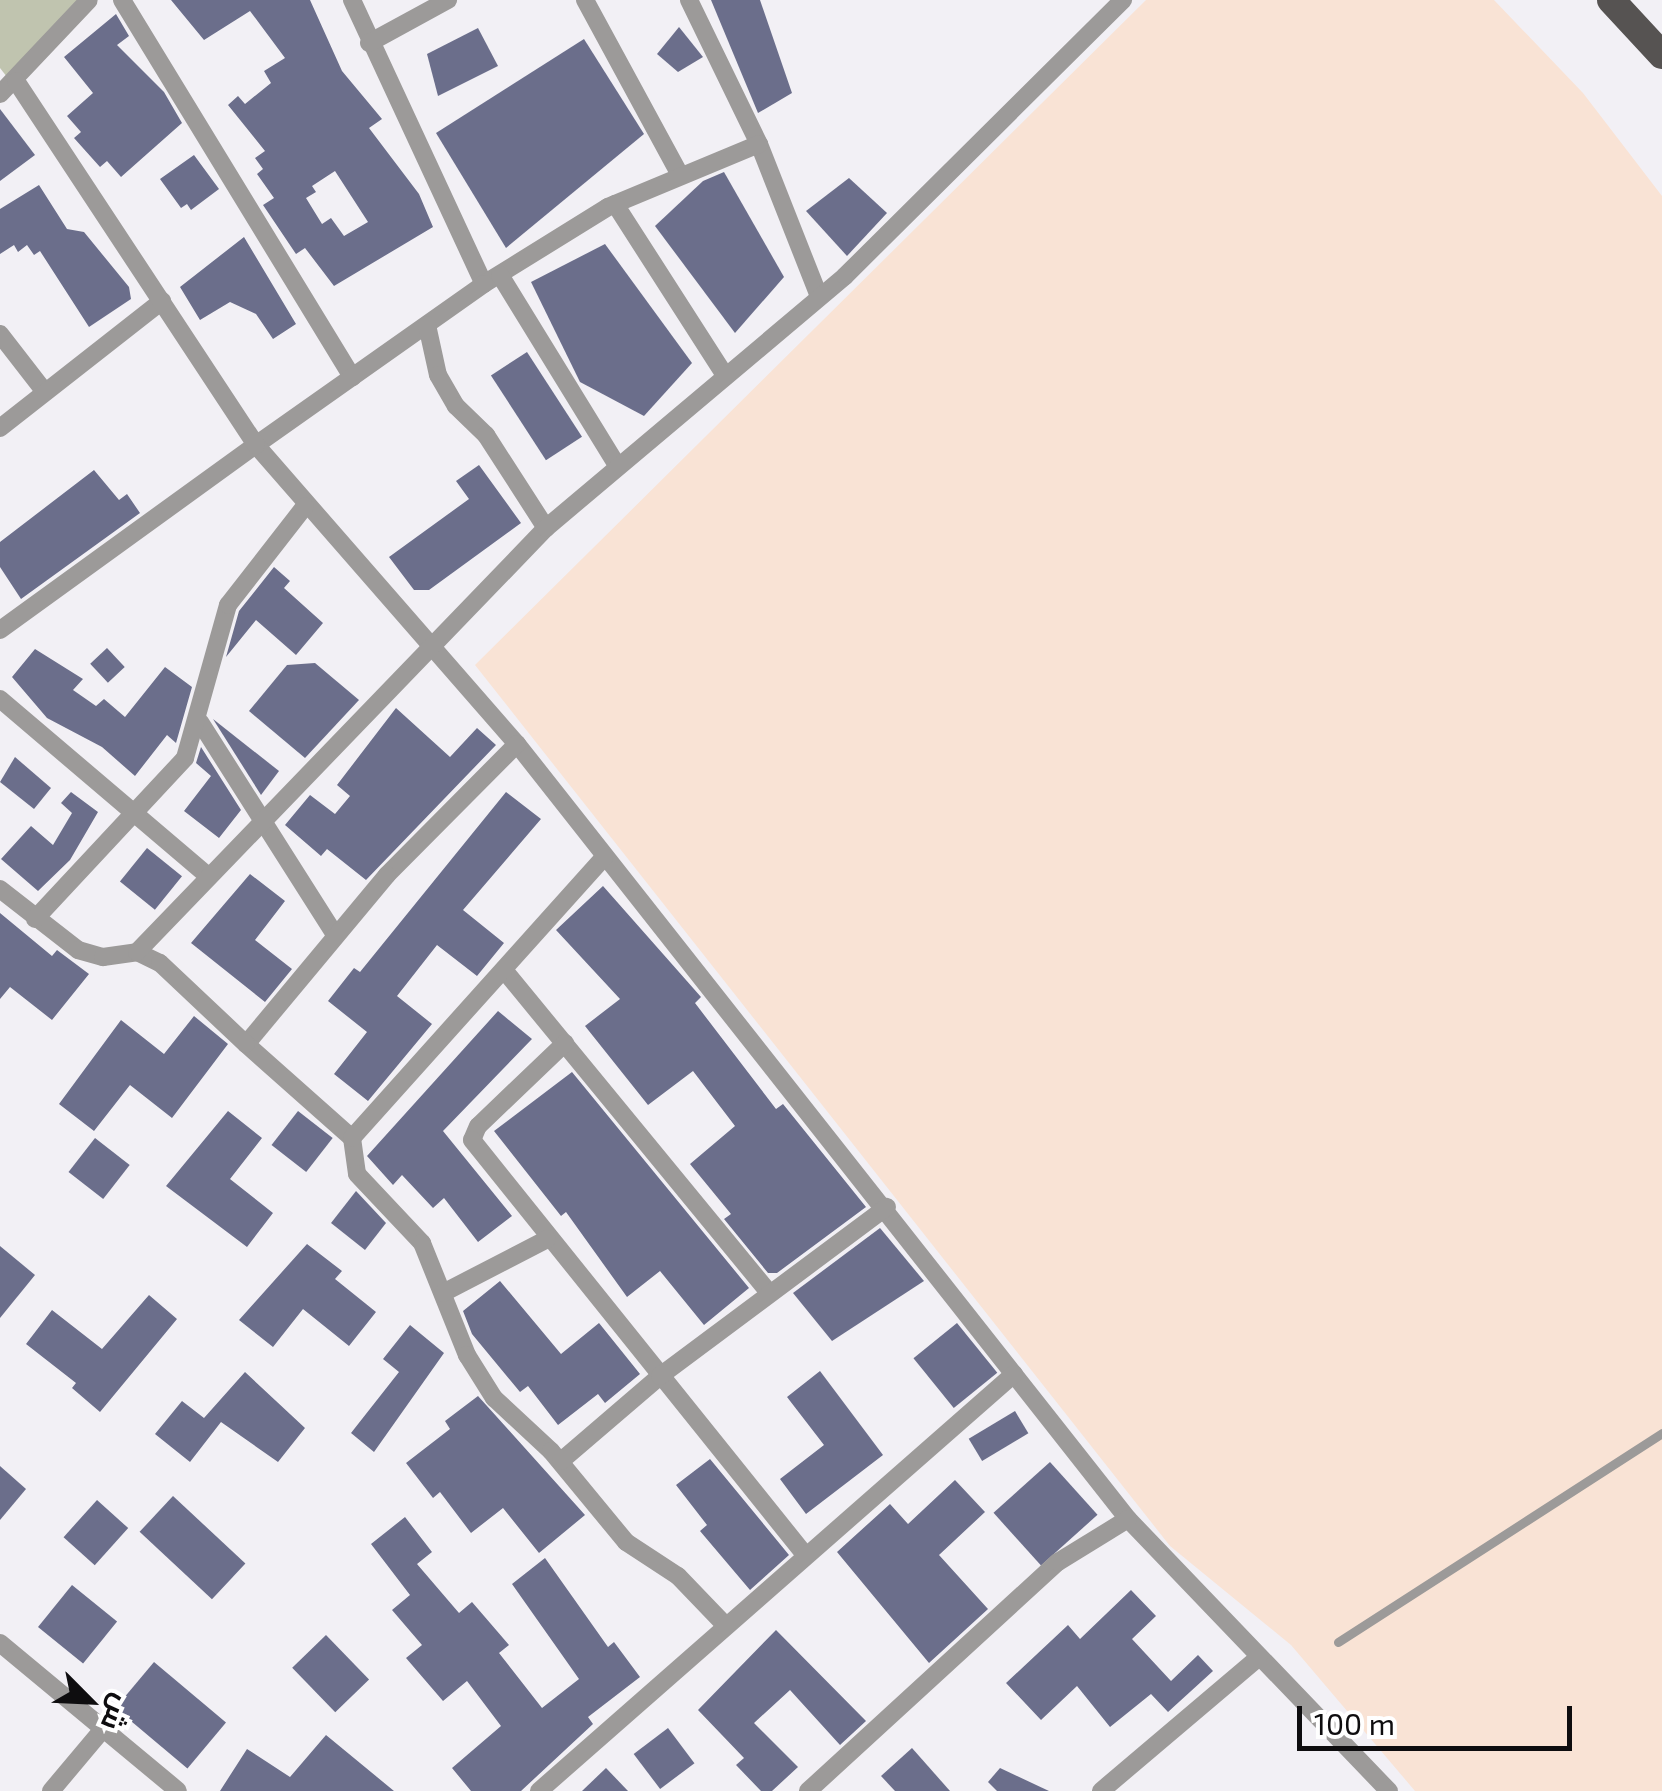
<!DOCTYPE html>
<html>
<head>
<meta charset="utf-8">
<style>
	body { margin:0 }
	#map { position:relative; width:1662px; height:1791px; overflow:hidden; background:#f2f0f5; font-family:"Exo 2",Cairo,sans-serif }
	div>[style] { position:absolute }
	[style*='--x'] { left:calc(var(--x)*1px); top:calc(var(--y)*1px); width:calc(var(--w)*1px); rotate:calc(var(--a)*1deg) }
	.industrial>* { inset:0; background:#f9e3d5 }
	.green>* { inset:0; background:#c0c4af }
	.building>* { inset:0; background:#6b6e8b; transform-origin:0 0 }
	.lane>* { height:9px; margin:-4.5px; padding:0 4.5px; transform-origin:4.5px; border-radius:4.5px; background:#9c9a99 }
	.street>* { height:18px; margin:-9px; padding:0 9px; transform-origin:9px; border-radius:9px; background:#9c9a99 }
	.primary>* { height:28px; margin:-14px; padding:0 14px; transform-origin:14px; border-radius:14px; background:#565352 }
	span { translate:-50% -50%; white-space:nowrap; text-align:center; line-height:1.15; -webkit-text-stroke:8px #fff; paint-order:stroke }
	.north { position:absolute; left:40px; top:1651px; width:100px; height:100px; -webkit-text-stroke:8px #fff; paint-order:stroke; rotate:114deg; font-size:28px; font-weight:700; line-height:40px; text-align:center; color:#0e0d0f }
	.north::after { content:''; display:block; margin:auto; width:35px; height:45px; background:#0e0d0f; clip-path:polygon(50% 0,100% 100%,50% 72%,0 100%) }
	.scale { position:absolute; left:1297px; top:1706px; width:275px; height:45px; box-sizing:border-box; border:5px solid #0e0d0f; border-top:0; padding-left:12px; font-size:30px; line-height:35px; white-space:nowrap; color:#0e0d0f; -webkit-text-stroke:8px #fff; paint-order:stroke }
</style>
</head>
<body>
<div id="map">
	<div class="industrial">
		<div style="clip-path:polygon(1146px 0,1494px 0,1583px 93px,1662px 196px,1662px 1791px,1415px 1791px,1291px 1645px,1170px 1546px,475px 665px)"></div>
	</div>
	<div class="green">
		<div style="clip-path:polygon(0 0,78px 0,7px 77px,0 68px)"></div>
	</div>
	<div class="building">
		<div style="clip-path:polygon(evenodd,171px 0,310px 0,342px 71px,382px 119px,369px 128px,419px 194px,433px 227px,334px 286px,305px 248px,296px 254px,263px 205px,274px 198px,257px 174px,263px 169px,255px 158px,265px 151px,228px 105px,238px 96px,245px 104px,271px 83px,264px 71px,285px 58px,250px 11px,204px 40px,171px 0,335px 171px,368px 222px,344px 236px,331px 218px,322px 224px,306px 198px,316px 192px,312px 186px,335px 171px)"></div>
		<div style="clip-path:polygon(711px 0,760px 0,792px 93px,758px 113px)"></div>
		<div style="clip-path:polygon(116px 14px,129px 36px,117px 45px,164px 92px,182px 123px,121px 177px,107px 161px,100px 167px,74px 138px,81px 132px,67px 116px,93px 93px,64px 57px)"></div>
		<div style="clip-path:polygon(679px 27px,703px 57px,678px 72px,657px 54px)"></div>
		<div style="clip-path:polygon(478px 28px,498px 66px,438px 96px,427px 54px)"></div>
		<div style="clip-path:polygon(584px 39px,644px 134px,506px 248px,436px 133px)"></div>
		<div style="clip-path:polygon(0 109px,35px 155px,0 181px)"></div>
		<div style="clip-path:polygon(194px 155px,219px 189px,191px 210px,187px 204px,181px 208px,160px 179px)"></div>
		<div style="clip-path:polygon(724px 172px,784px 277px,735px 333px,655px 226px,703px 181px)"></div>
		<div style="clip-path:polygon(849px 178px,887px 213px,847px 256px,806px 211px)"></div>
		<div style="clip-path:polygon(39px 185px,67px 229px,84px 232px,129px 287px,131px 299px,89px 327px,40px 251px,34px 255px,27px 245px,18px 252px,14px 245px,0 254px,0 209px)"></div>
		<div style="clip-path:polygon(244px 237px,296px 324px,273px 339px,256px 314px,230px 302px,200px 320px,180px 287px)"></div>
		<div style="clip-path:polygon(605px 244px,692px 363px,644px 416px,580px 382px,531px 282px)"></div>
		<div style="left:527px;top:352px;width:101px;height:43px;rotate:57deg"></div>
		<div style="clip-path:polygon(479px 465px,521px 523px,429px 590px,414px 590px,389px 557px,469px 499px,456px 481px)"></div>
		<div style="clip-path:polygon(94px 470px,119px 500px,127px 494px,140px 513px,21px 599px,0 567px,0 542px)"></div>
		<div style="clip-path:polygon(274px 567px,290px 581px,284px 588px,323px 623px,296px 655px,256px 620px,226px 657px,239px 611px)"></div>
		<div style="left:107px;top:648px;width:26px;height:23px;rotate:47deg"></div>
		<div style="clip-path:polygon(35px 649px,83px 679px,73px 690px,96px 706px,104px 699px,125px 717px,165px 667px,192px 687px,176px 743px,167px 735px,135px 776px,102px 747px,47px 718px,12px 677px)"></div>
		<div style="clip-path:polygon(315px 663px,359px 700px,305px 758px,249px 711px,287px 665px)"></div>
		<div style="clip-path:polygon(396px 708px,450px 757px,477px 728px,496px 745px,366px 880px,327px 849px,321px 856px,285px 825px,310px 795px,335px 814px,350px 796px,337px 785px)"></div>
		<div style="clip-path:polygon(213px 719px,279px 771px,261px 795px)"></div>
		<div style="clip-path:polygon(201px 747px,241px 810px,219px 838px,184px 811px,211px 776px,196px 763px)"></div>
		<div style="clip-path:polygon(15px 757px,51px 788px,34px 809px,0 782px)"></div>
		<div style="clip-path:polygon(71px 792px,98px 812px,70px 860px,38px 891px,1px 859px,31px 826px,53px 845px,72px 813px,61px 803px)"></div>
		<div style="clip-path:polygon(506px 792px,541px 819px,463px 910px,504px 943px,477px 976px,437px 945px,397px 996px,432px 1024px,368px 1101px,334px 1074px,367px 1032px,328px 1001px,354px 968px,360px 972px)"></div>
		<div style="left:147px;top:848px;width:45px;height:43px;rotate:39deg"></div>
		<div style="clip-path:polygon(250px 874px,285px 901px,255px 940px,292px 969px,265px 1002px,191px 943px)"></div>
		<div style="clip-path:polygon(603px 886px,701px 997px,695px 1003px,776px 1109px,783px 1104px,866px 1207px,777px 1273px,768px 1273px,724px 1219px,731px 1214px,690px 1164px,735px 1126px,693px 1071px,648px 1105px,585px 1026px,620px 999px,556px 930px)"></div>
		<div style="clip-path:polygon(0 913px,52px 956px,57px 950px,89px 974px,52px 1020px,10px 987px,0 999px)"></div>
		<div style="clip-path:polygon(498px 1011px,532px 1039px,443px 1131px,512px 1216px,478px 1242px,444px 1198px,433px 1208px,402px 1175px,393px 1185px,367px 1156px)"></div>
		<div style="clip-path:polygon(194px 1016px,228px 1044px,172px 1118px,130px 1085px,94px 1131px,59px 1104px,121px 1020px,164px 1054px)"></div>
		<div style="clip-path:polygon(572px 1072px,749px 1288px,704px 1325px,660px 1271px,627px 1297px,566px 1212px,561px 1216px,494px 1131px)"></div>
		<div style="clip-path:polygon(228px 1111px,262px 1138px,230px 1179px,273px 1213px,247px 1247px,166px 1186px)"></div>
		<div style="left:298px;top:1111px;width:44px;height:43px;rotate:38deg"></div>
		<div style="left:95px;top:1138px;width:44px;height:43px;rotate:38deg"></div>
		<div style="clip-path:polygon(356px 1191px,386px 1223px,365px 1250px,331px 1223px)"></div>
		<div style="clip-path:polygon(880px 1228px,924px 1281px,832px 1341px,793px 1293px)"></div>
		<div style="clip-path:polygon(307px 1244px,342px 1271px,335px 1279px,376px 1312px,349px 1346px,303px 1309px,273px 1347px,239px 1320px)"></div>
		<div style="clip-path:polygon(0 1246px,35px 1275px,0 1318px)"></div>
		<div style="clip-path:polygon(500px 1281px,561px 1354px,599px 1323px,640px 1374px,605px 1403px,598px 1394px,558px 1425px,528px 1386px,520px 1392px,472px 1334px,463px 1311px)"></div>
		<div style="clip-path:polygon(149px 1295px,177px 1319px,100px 1412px,72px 1388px,76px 1383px,26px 1344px,52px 1310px,102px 1349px)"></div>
		<div style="left:957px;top:1323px;width:64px;height:56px;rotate:51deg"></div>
		<div style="clip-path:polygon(410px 1325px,444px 1353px,374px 1452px,351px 1433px,399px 1372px,383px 1359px)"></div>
		<div style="clip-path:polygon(820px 1371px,883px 1455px,806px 1514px,780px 1479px,824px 1445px,787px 1397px)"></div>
		<div style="clip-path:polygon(245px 1372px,305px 1428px,278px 1462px,221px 1422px,190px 1462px,155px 1434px,182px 1401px,204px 1418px)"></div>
		<div style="clip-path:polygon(478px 1396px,585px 1515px,539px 1553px,503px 1508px,471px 1533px,440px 1492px,433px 1498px,406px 1463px,450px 1429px,445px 1421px)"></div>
		<div style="left:1015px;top:1411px;width:26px;height:54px;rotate:59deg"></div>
		<div style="clip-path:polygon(710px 1459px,789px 1555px,750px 1590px,700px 1531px,707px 1525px,676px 1485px)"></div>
		<div style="left:1050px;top:1462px;width:71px;height:76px;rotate:48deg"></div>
		<div style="clip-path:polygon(0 1466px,26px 1489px,0 1520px)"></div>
		<div style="clip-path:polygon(955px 1480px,985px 1512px,939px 1555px,988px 1609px,929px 1663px,837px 1552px,890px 1504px,908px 1524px)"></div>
		<div style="left:173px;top:1496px;width:99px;height:49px;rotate:43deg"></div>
		<div style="left:97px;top:1500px;width:42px;height:50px;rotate:42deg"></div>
		<div style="clip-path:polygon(405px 1517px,432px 1552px,417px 1564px,459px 1613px,472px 1602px,509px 1645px,499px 1653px,542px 1708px,579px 1679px,512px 1584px,545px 1558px,608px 1647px,614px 1642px,640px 1677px,588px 1717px,593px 1724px,521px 1791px,471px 1791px,452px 1768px,501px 1726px,467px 1681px,443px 1701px,406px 1658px,422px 1645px,392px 1610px,410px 1595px,371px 1544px)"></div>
		<div style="left:72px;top:1585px;width:58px;height:54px;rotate:39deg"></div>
		<div style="clip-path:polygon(1131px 1590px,1156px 1616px,1132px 1639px,1171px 1681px,1198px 1655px,1213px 1671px,1168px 1712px,1151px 1694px,1110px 1727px,1077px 1686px,1041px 1720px,1006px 1683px,1068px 1625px,1080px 1639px)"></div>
		<div style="clip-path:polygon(776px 1630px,866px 1721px,840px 1745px,790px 1690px,754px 1723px,798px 1767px,772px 1791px,761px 1791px,736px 1765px,744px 1758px,698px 1710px)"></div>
		<div style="left:326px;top:1635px;width:62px;height:47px;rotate:46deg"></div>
		<div style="left:154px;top:1662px;width:94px;height:60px;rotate:40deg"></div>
		<div style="left:668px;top:1728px;width:44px;height:43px;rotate:53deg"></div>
		<div style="clip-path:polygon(326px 1735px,394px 1791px,220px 1791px,247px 1749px,290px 1777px)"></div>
		<div style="clip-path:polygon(912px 1748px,950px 1791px,895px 1791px,881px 1776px)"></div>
		<div style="clip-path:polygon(606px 1768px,628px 1791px,582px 1791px)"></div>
		<div style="clip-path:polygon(1000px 1768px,1049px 1791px,997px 1791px,988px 1782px)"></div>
	</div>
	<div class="lane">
		<div style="--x:1338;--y:1642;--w:386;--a:-32.8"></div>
	</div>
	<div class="street">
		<div style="--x:122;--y:0;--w:442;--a:58.6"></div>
		<div style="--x:352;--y:0;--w:313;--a:65.1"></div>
		<div style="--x:585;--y:0;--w:199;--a:61.5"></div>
		<div style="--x:689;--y:0;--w:160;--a:64.1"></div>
		<div style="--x:759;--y:144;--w:163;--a:68.5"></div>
		<div style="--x:369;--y:43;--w:90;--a:-28.6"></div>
		<div style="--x:0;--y:94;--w:129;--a:-46.6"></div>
		<div style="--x:759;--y:144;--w:164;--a:157.4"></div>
		<div style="--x:608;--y:207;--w:146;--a:148.2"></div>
		<div style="--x:484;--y:284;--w:279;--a:144.8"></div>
		<div style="--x:256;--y:445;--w:397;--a:48.9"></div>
		<div style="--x:517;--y:744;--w:987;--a:51.75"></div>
		<div style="--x:1128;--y:1519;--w:377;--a:46.2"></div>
		<div style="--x:615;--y:204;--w:200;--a:57.3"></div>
		<div style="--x:500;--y:275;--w:223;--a:58.4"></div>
		<div style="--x:427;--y:325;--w:51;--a:77.6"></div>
		<div style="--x:438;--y:375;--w:36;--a:60"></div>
		<div style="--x:456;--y:406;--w:42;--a:44"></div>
		<div style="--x:486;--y:435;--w:111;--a:57.2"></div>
		<div style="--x:0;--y:334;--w:73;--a:52.2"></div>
		<div style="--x:0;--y:428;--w:206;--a:-38.1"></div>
		<div style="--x:0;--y:630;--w:316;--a:-35.9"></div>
		<div style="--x:256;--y:445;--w:436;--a:-123.4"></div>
		<div style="--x:0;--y:699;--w:273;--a:40.4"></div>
		<div style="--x:200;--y:722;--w:252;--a:57.6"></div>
		<div style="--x:517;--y:744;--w:185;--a:134.8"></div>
		<div style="--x:387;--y:875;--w:220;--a:129.8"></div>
		<div style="--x:246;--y:1044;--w:142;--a:41.6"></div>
		<div style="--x:352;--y:1138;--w:36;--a:82"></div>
		<div style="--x:357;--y:1174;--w:95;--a:46.7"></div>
		<div style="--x:422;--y:1243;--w:121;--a:68.1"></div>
		<div style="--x:467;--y:1355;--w:51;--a:57.9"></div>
		<div style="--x:494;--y:1398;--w:78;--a:42.9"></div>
		<div style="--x:551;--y:1451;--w:118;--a:50.5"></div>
		<div style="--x:626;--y:1542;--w:62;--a:33.2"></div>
		<div style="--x:678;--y:1576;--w:68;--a:46.2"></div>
		<div style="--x:0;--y:889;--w:99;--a:38"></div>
		<div style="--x:78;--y:950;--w:26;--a:16"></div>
		<div style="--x:103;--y:957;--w:34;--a:-8"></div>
		<div style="--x:137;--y:952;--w:25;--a:26"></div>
		<div style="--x:160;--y:963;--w:118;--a:43.3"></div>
		<div style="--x:35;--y:919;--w:220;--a:-47"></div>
		<div style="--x:185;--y:758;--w:159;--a:-74.3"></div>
		<div style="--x:228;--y:605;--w:125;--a:-52.1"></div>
		<div style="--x:137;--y:952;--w:589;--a:-46.03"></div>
		<div style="--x:546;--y:528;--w:391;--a:-40.1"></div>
		<div style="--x:845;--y:276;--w:392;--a:-44.8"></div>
		<div style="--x:504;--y:970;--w:418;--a:50.6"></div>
		<div style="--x:565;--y:1043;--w:120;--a:136.3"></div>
		<div style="--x:478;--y:1126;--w:15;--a:113"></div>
		<div style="--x:472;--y:1140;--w:533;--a:51.24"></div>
		<div style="--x:352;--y:1138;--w:377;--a:-48.1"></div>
		<div style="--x:443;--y:1293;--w:117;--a:-27.4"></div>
		<div style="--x:561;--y:1461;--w:130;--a:-40.6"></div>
		<div style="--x:660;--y:1376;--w:283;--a:-36.7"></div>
		<div style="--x:0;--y:1643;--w:231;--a:39.7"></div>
		<div style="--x:51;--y:1791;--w:81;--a:-50"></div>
		<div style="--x:539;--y:1791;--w:632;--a:-41.28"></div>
		<div style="--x:808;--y:1791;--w:339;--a:-42.5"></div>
		<div style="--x:1058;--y:1562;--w:82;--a:-31.6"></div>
		<div style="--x:1101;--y:1791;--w:206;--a:-40.3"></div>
	</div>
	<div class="primary">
		<div style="--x:1611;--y:0;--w:75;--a:47.2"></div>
	</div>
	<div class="north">ش</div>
	<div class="scale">100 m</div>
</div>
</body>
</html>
